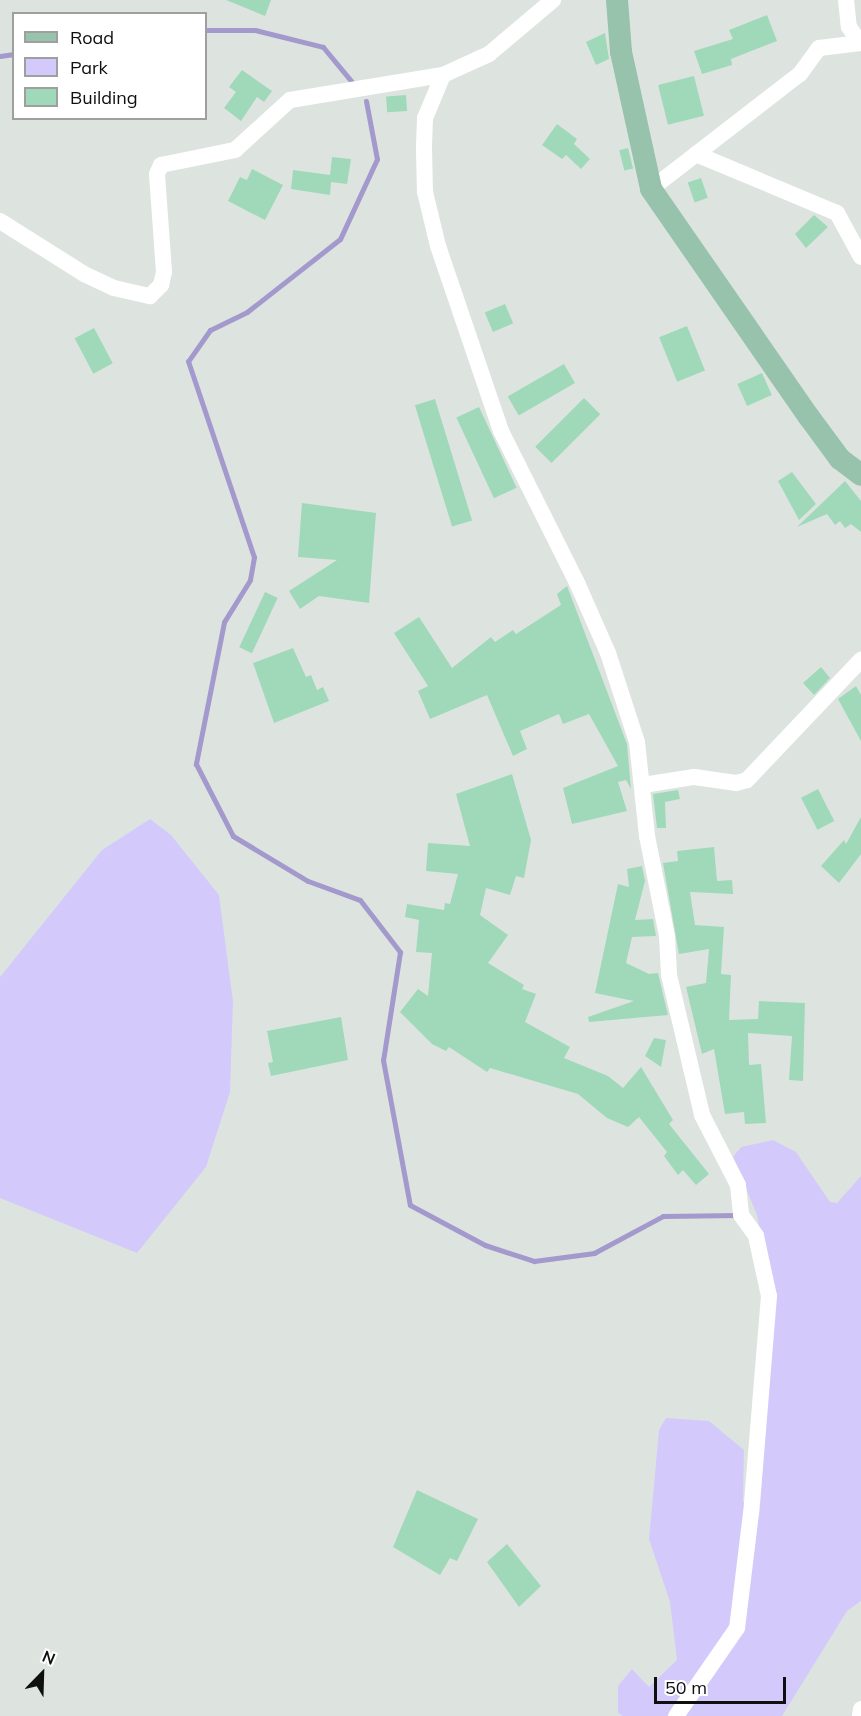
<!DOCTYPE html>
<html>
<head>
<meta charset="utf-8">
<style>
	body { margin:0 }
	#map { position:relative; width:861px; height:1716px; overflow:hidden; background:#dde4e0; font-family:Mulish,sans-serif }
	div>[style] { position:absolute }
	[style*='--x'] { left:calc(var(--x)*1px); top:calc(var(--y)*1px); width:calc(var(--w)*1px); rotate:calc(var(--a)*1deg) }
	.green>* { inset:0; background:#d3cafb }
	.stream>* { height:5px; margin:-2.5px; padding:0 2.5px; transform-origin:2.5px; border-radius:2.5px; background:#a399cc }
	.building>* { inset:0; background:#9fd9b9; transform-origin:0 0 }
	.minor>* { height:16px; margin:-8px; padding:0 8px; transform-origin:8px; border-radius:8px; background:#fff }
	.major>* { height:22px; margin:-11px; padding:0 11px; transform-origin:11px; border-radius:11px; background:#97c2ac }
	span { translate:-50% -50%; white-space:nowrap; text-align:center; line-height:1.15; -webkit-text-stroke:4.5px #fff; paint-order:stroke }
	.legend { position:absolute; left:12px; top:12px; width:195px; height:108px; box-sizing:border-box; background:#fff; border:2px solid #9f9f9f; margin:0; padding:8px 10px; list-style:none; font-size:18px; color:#0e100f }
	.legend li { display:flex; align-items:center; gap:12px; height:30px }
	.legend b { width:30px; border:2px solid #9f9f9f }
	.north { position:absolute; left:12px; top:1644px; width:60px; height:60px; -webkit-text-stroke:4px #fff; paint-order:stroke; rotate:23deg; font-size:16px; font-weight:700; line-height:24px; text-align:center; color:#0e100f }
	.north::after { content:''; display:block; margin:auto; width:21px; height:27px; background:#0e100f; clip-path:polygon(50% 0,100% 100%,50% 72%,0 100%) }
	.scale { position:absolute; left:654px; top:1677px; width:132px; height:27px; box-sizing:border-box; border:3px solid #0e100f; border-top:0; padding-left:8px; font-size:18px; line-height:21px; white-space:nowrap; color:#0e100f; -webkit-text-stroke:4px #fff; paint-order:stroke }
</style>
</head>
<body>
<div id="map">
	<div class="green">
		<div style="clip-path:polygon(150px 819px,171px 835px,219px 895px,233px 1001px,230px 1092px,206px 1167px,137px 1253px,0 1198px,0 977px,102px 850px)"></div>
		<div style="clip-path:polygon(773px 1140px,796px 1152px,830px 1202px,837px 1203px,861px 1176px,861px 1601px,847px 1611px,782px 1716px,623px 1716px,618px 1713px,618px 1686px,632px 1669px,649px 1687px,677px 1660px,670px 1602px,649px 1539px,659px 1430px,666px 1418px,709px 1421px,744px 1450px,743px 1502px,760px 1504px,775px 1308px,757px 1215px,733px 1157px,741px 1147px)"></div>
	</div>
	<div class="stream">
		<div style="--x:206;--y:30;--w:49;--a:0"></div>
		<div style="--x:255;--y:30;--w:70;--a:14"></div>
		<div style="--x:323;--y:47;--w:45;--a:50.4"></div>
		<div style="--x:0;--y:56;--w:14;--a:-8"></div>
		<div style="--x:366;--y:101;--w:59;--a:79.3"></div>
		<div style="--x:377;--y:159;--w:88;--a:114.8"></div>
		<div style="--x:340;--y:239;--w:118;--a:141.9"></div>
		<div style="--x:247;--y:312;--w:41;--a:154.1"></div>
		<div style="--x:210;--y:330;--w:38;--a:125"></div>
		<div style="--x:188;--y:361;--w:207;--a:71.4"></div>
		<div style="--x:254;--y:557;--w:23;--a:100"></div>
		<div style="--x:250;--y:580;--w:49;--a:121.8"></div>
		<div style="--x:224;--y:622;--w:145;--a:101.2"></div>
		<div style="--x:196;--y:764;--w:81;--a:62.8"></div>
		<div style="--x:233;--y:836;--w:87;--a:31"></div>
		<div style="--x:308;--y:881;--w:55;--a:20.1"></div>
		<div style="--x:360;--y:900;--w:66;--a:52.4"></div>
		<div style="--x:400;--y:952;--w:109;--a:98.9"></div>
		<div style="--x:383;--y:1060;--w:147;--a:79.5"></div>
		<div style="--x:410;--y:1205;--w:85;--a:28.1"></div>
		<div style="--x:485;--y:1245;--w:52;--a:18.1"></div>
		<div style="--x:534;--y:1261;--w:61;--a:-7.6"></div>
		<div style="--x:594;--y:1253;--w:78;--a:-28.2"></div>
		<div style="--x:663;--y:1216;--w:75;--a:-0.8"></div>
	</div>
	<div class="building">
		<div style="clip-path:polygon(226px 0,271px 0,265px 16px)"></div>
		<div style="clip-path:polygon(767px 15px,777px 41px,731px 59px,732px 65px,702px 74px,694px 51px,733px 39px,729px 30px)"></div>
		<div style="clip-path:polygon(605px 33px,609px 59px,596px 65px,586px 42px)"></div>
		<div style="clip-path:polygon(242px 70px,272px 91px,264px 102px,257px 97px,241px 121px,224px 108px,236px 92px,229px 87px)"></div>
		<div style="left:694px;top:76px;width:41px;height:37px;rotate:76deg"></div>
		<div style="left:406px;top:95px;width:16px;height:20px;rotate:86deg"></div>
		<div style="clip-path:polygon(557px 124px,577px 139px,574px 144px,590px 159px,581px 169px,566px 155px,562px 159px,542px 145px)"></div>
		<div style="left:628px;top:148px;width:21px;height:9px;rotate:76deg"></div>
		<div style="clip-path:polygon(332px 157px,351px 159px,347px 184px,331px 182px,330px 195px,291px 189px,293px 170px,330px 175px)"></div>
		<div style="clip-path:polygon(252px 169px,283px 185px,265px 220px,228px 201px,240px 177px,247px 180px)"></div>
		<div style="left:701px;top:178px;width:21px;height:14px;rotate:71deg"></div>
		<div style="clip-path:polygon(814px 215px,828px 227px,806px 248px,795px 234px)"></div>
		<div style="left:505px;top:304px;width:21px;height:22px;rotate:67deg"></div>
		<div style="left:687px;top:326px;width:48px;height:30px;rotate:68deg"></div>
		<div style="left:94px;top:328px;width:40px;height:22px;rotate:62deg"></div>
		<div style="left:564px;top:364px;width:22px;height:65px;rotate:60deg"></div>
		<div style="left:762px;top:373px;width:24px;height:27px;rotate:66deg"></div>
		<div style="left:584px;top:398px;width:23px;height:69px;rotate:45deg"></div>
		<div style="left:435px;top:399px;width:127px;height:21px;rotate:73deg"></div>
		<div style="left:479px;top:407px;width:89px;height:25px;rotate:65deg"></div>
		<div style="clip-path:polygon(792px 472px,816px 504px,799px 520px,778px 481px)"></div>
		<div style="clip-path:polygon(845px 481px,861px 501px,861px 532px,851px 524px,845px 528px,840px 521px,835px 525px,827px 514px,797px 527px)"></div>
		<div style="clip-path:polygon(302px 503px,376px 513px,369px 603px,319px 596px,300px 609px,289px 591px,337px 560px,298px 557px)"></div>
		<div style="clip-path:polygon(567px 586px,627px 744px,631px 789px,626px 780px,618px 782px,627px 811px,572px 824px,563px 788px,618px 766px,589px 714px,563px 724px,559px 714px,520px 731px,527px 749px,513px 756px,487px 695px,430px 719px,418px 691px,428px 686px,394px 633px,419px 617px,452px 668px,491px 637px,495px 642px,513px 630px,516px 634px,561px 605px,557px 594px)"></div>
		<div style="left:265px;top:592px;width:14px;height:61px;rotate:25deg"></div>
		<div style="clip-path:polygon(293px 648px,306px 677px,311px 675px,317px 690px,323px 687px,329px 701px,274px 723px,253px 663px)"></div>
		<div style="clip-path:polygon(821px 667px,830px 678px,814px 695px,803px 683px)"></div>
		<div style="clip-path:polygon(856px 686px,861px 695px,861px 741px,838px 699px)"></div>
		<div style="clip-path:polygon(512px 774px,531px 840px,524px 878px,516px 876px,510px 895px,486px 888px,480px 915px,508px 935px,488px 963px,524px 985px,522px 989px,536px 994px,525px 1022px,570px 1047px,564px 1058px,608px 1076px,623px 1088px,641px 1067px,673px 1120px,669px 1124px,709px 1174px,696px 1185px,683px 1170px,678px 1175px,664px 1156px,667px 1152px,639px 1117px,628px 1127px,607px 1118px,578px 1094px,490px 1068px,487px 1072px,449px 1047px,446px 1051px,432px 1044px,400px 1012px,418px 989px,428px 996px,432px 953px,416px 952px,419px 920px,405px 917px,407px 904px,444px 910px,445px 903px,450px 904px,458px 874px,426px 871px,428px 843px,470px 846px,456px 794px)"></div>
		<div style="left:818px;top:789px;width:36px;height:19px;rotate:63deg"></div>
		<div style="clip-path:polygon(678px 790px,680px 799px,665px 802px,666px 828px,657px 828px,653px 794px)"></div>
		<div style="clip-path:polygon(861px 817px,861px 854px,839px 883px,821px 866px,844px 840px,846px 844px)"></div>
		<div style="clip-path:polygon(714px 847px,717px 881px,732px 880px,733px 894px,690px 892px,695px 925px,724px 927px,721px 974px,731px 975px,729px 1020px,758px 1019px,759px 1001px,805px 1003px,803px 1081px,789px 1080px,792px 1036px,748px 1033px,749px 1065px,761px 1064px,766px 1123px,745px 1124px,744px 1112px,725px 1114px,714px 1049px,702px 1054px,686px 987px,706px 983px,709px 949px,679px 954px,678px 949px,663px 863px,678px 861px,677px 851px)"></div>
		<div style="clip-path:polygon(642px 866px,645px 881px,635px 920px,653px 919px,656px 936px,632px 937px,626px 963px,649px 974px,658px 973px,668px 1015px,589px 1022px,588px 1017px,634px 1001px,595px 993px,618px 884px,629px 887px,627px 869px)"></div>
		<div style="clip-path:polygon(341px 1017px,348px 1060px,271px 1076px,268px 1063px,273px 1062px,267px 1031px)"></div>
		<div style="clip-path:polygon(654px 1038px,666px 1040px,661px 1067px,645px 1056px)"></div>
		<div style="clip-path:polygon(417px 1490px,478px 1519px,457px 1561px,450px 1558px,440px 1575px,393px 1547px)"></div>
		<div style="clip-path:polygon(507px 1544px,541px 1586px,519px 1607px,487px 1562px)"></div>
	</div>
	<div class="minor">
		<div style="--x:846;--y:0;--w:27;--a:84"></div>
		<div style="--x:849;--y:27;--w:19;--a:55"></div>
		<div style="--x:443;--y:75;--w:47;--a:112.7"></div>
		<div style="--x:425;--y:118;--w:31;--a:92"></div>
		<div style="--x:424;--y:149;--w:43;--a:88.7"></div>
		<div style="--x:425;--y:192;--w:56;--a:76.5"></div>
		<div style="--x:438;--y:246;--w:195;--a:71.2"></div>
		<div style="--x:501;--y:431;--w:172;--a:63.4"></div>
		<div style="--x:578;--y:585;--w:74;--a:66.2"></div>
		<div style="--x:608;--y:653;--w:94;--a:72"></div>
		<div style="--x:637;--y:742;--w:95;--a:83.9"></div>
		<div style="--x:647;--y:836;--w:102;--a:78.7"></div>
		<div style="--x:667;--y:936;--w:39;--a:87"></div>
		<div style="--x:669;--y:975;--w:144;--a:76.7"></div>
		<div style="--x:702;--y:1115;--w:79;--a:62.8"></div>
		<div style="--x:738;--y:1185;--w:30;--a:84"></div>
		<div style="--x:741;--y:1215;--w:26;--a:54"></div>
		<div style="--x:756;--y:1236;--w:61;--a:77.8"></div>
		<div style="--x:769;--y:1296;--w:218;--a:94.7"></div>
		<div style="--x:751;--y:1513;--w:116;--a:96.9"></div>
		<div style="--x:737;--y:1628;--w:107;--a:124.7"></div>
		<div style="--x:696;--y:154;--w:153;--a:22.7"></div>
		<div style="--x:837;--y:213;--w:50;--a:61.4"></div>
		<div style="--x:651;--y:189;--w:188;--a:-37.7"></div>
		<div style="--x:800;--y:74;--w:32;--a:-54"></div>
		<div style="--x:819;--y:48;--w:42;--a:-6.8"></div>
		<div style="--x:0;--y:221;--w:99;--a:32.2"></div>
		<div style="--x:84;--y:274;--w:33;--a:25"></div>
		<div style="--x:114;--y:288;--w:37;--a:13"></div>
		<div style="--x:150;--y:296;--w:16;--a:-45"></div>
		<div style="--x:161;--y:285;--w:13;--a:-77"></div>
		<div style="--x:164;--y:272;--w:98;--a:-94.1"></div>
		<div style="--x:157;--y:174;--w:10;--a:-66"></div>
		<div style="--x:161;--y:165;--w:76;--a:-11.5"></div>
		<div style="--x:235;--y:150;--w:74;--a:-42.3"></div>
		<div style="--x:290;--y:100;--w:155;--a:-9.3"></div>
		<div style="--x:443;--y:75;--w:51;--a:-24.5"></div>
		<div style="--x:489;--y:54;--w:84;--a:-40.2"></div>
		<div style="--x:643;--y:785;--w:52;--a:-8.9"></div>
		<div style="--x:694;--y:777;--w:42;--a:8.1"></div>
		<div style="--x:736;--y:783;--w:11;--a:-15"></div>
		<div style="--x:747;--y:780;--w:166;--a:-46.5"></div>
		<div style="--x:860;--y:1716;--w:7;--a:-82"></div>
	</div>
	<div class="major">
		<div style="--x:617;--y:0;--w:52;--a:85.6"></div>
		<div style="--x:621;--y:52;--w:140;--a:77.6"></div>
		<div style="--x:651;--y:189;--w:277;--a:55.3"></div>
		<div style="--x:809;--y:417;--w:52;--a:53.6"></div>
		<div style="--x:840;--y:459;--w:26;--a:37"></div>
	</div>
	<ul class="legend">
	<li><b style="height:8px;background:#97c2ac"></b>Road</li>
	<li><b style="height:16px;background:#d3cafb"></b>Park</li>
	<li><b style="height:16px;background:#9fd9b9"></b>Building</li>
	</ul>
	<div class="north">N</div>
	<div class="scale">50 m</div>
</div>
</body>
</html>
